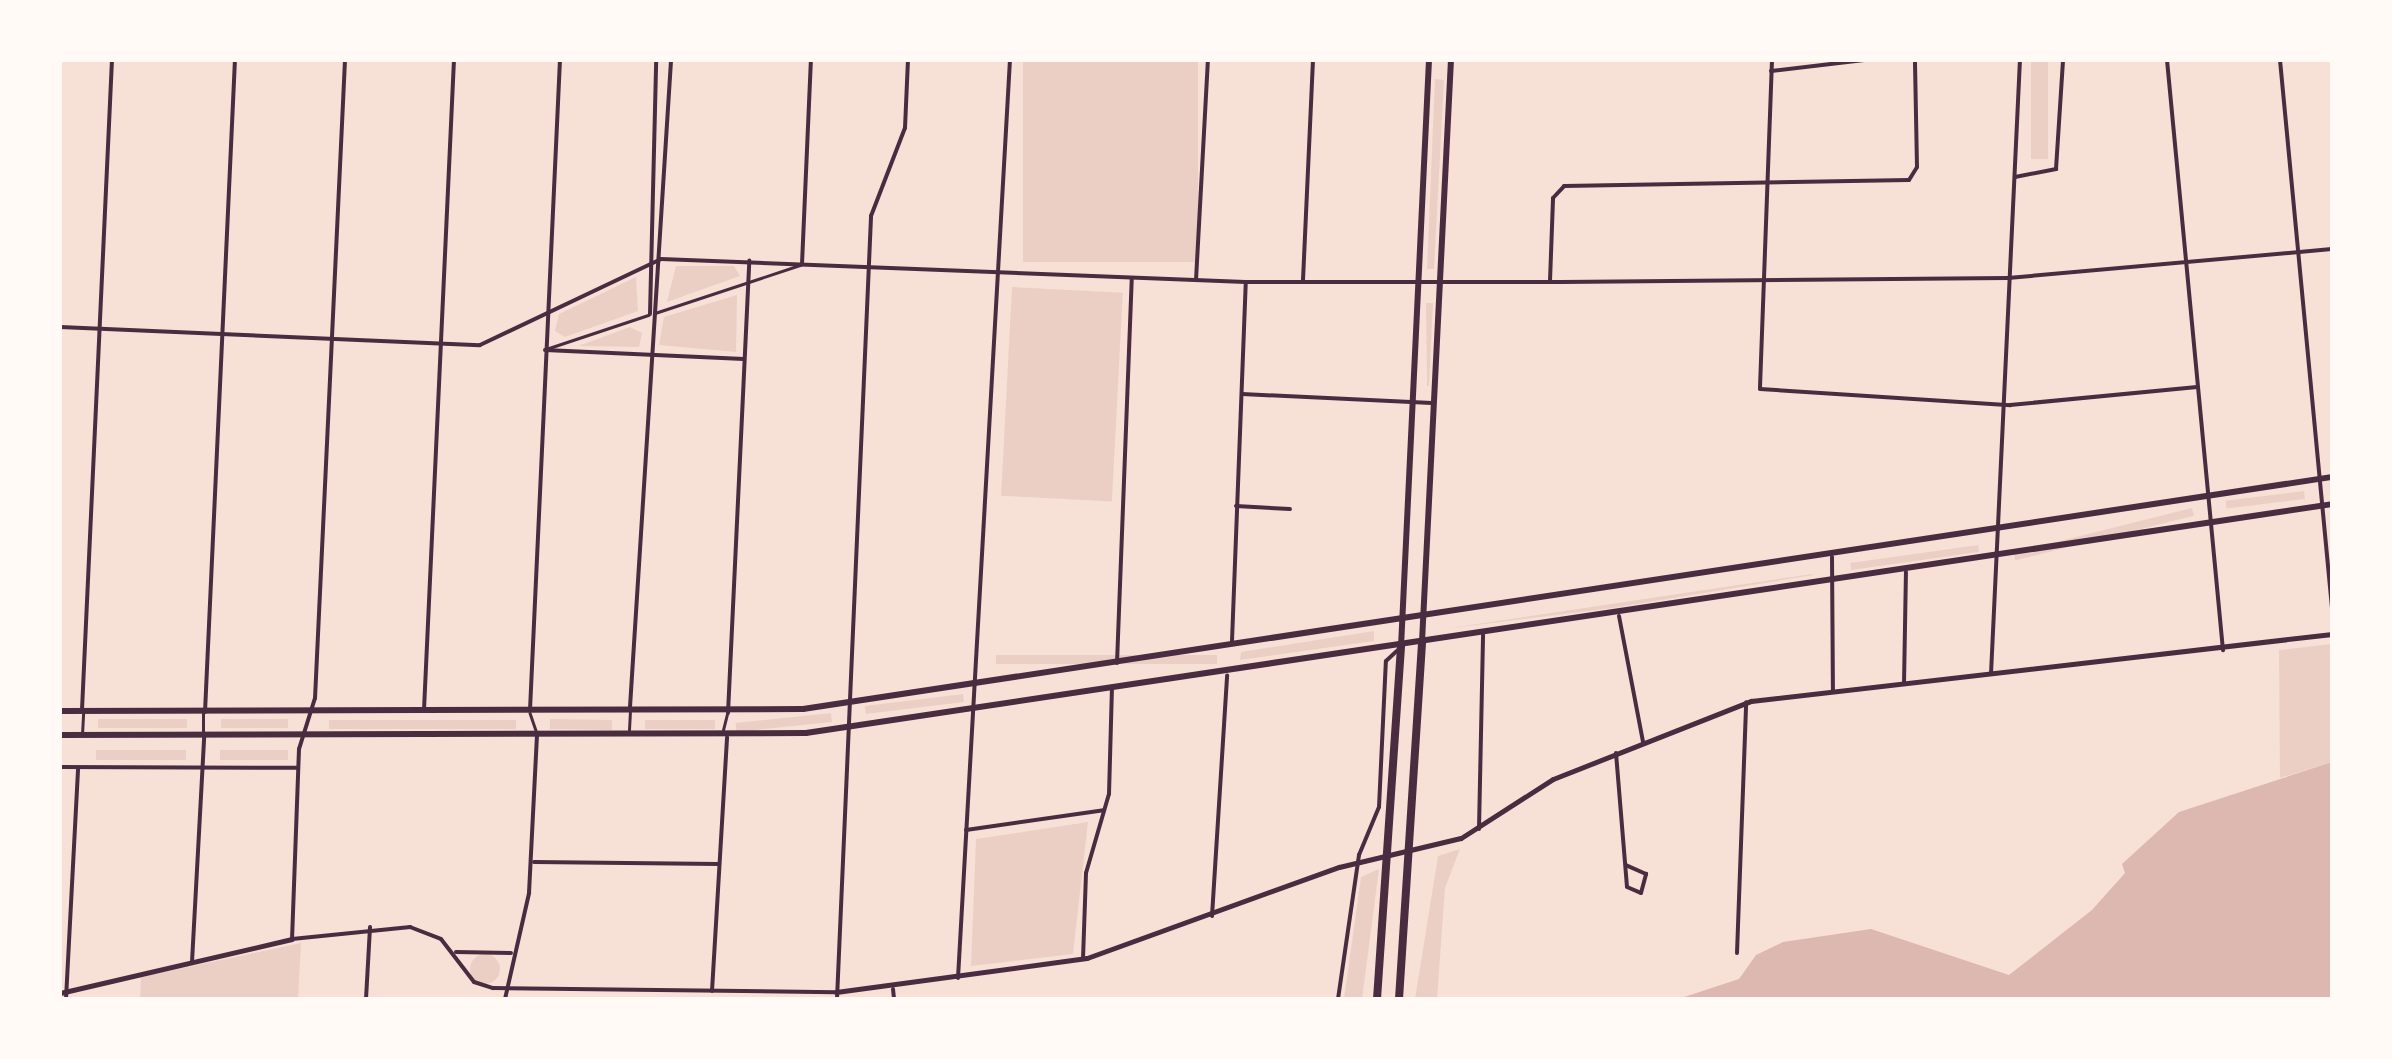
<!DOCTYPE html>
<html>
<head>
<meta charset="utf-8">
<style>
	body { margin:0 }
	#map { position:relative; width:2392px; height:1059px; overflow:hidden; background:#f7e1d7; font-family:Poppins,sans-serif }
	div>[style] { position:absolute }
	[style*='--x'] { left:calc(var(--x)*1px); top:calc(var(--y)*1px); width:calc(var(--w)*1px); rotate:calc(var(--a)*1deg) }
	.green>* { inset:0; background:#ebcfc5; transform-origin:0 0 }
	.round { border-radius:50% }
	.water>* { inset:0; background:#dcb8b0 }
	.service>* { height:2.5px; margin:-1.25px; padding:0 1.25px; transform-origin:1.25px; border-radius:1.25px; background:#4a2c40 }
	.pedestrian>* { height:2.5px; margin:-1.25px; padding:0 1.25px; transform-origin:1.25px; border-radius:1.25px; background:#4a2c40 }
	.minor>* { height:4px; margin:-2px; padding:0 2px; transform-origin:2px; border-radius:2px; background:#4a2c40 }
	.tertiary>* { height:5px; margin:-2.5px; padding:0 2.5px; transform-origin:2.5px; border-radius:2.5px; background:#4a2c40 }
	.primary>* { height:6px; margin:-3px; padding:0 3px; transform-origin:3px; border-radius:3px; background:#4a2c40 }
	.motorway>* { height:8px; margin:-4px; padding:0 4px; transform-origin:4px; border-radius:4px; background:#4a2c40 }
	span { translate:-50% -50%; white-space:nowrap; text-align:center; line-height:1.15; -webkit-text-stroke:9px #fffaf5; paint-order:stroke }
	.frame { position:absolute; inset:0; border:62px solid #fffaf5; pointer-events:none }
</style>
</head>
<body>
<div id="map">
	<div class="green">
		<div style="left:1023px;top:60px;width:175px;height:202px"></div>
		<div style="left:2048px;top:60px;width:99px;height:17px;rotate:90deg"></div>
		<div style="clip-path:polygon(1435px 79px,1444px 80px,1434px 269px,1427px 269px)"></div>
		<div style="clip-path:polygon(676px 266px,734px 266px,740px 276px,667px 302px)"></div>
		<div style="clip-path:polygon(636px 277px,638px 311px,565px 337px,555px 331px,559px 314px)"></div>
		<div style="left:1012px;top:287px;width:111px;height:209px;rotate:3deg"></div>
		<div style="clip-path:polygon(737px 295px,736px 352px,659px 345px,664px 317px)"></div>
		<div style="clip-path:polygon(1426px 303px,1433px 303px,1429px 386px,1427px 386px)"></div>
		<div style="clip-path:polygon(630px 327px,642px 333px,639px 347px,578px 346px)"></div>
		<div style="left:2304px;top:491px;width:8px;height:79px;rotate:83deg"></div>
		<div style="left:2192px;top:508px;width:8px;height:184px;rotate:76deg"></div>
		<div style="left:1978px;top:545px;width:7px;height:129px;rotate:82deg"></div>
		<div style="clip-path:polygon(1813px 575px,1613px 608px,1443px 629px,1812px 574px)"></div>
		<div style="clip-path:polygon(1374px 631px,1374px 641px,1240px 660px,1241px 652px)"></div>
		<div style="clip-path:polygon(2332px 644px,2332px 762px,2280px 778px,2279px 650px)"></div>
		<div style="left:1217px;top:655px;width:9px;height:221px;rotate:90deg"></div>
		<div style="left:963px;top:694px;width:8px;height:99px;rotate:83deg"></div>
		<div style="left:831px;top:713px;width:9px;height:96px;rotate:84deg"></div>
		<div style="left:98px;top:719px;width:89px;height:9px"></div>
		<div style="left:221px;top:719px;width:67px;height:9px"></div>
		<div style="left:550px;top:719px;width:62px;height:10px;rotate:1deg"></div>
		<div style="left:329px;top:720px;width:187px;height:9px"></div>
		<div style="left:645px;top:720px;width:70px;height:9px"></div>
		<div style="left:96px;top:750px;width:90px;height:10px"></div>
		<div style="left:220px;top:750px;width:68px;height:10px"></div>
		<div style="clip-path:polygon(1088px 822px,1073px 954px,971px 966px,976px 839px)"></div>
		<div style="clip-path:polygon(1460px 849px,1445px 888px,1437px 999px,1415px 999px,1438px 856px)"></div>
		<div style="clip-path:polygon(1379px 869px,1362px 999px,1344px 999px,1361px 877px)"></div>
		<div style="clip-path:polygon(301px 943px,298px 999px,140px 999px,141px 977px)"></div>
		<div class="round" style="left:470px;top:954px;width:30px;height:30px"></div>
	</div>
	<div class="water">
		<div style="clip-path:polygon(2332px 762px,2332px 999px,1678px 999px,1739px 979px,1756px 955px,1783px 942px,1871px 929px,2009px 975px,2092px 910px,2125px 873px,2122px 864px,2179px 812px)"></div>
	</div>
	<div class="service">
		<div style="--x:530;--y:713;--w:21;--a:71"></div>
		<div style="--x:629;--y:730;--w:17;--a:-87"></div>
		<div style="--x:723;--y:730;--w:16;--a:-76"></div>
		<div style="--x:203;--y:734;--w:20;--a:-90"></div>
		<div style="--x:82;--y:735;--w:22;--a:-87"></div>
	</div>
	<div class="pedestrian">
		<div style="--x:655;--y:313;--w:153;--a:-18.3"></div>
		<div style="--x:546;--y:349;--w:108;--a:-18.4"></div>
	</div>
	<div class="minor">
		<div style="--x:345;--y:60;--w:639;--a:92.69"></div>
		<div style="--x:315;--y:698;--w:53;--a:107.4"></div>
		<div style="--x:299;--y:749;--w:190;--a:92.1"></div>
		<div style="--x:292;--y:939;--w:119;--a:-5.8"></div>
		<div style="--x:410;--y:927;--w:33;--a:21"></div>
		<div style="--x:441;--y:939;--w:54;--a:52.5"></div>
		<div style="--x:474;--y:982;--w:20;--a:18"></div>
		<div style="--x:493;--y:988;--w:343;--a:0.7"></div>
		<div style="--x:1772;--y:60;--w:329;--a:92.1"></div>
		<div style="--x:1760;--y:389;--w:251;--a:3.7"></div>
		<div style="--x:2010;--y:405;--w:188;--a:-5.5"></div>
		<div style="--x:2167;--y:60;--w:593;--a:84.58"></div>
		<div style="--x:2280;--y:60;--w:550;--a:84.58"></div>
		<div style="--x:1771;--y:71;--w:94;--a:-6.7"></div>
		<div style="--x:2015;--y:177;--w:42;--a:-11"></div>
		<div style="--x:2056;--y:169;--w:109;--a:-86.3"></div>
		<div style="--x:802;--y:264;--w:204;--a:-87.5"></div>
		<div style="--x:1196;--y:280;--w:220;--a:-86.9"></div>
		<div style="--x:1303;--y:280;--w:220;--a:-87.4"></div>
		<div style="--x:1550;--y:281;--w:83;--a:-87.9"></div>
		<div style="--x:1553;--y:198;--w:16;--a:-47"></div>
		<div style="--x:1564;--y:186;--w:345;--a:-1"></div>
		<div style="--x:1909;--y:180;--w:15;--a:-58"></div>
		<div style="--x:1917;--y:167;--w:107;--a:-91.1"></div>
		<div style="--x:650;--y:314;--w:254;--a:-88.6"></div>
		<div style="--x:60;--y:327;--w:420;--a:2.5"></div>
		<div style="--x:480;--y:345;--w:200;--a:-25.4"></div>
		<div style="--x:661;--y:259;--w:585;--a:2.25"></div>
		<div style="--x:1246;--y:282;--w:315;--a:0"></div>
		<div style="--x:1561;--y:282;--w:447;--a:-0.5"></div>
		<div style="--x:2008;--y:278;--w:325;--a:-5.1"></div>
		<div style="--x:545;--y:350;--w:199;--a:2.6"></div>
		<div style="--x:1242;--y:394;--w:190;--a:2.7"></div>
		<div style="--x:1236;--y:506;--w:54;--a:3.2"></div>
		<div style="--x:1832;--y:557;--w:134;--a:89.6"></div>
		<div style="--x:1619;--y:616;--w:128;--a:79.2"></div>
		<div style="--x:1232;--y:641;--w:359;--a:-87.8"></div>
		<div style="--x:1117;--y:663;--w:385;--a:-87.8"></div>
		<div style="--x:1991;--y:674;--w:615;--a:-87.3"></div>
		<div style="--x:1904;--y:684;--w:112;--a:-89"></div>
		<div style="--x:630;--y:707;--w:648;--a:-86.37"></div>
		<div style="--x:82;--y:710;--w:651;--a:-87.36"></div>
		<div style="--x:424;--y:710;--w:651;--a:-87.36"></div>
		<div style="--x:530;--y:710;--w:651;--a:-87.36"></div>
		<div style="--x:205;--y:712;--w:653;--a:-87.37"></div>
		<div style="--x:728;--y:713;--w:453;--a:-87.3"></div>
		<div style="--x:1616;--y:753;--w:134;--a:85.3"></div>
		<div style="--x:1627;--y:887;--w:15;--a:23"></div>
		<div style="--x:1641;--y:893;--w:20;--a:-75"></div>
		<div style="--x:1646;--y:874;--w:22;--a:-156"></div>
		<div style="--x:60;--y:767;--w:238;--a:0.2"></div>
		<div style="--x:1479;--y:829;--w:194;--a:-88.8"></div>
		<div style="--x:966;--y:830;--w:139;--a:-8.2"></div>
		<div style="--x:534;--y:862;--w:185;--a:0.6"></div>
		<div style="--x:1212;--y:916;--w:241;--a:-86.4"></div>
		<div style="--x:456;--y:952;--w:55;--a:1"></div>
		<div style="--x:1737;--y:953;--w:251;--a:-87.9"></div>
		<div style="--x:1083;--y:959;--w:86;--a:-88"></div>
		<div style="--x:1086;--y:873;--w:82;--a:-73.8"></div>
		<div style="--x:1109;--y:794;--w:106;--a:-88.4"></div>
		<div style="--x:192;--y:962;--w:225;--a:-86.9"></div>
		<div style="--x:958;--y:978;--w:919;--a:-86.76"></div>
		<div style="--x:893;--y:989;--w:10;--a:84"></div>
		<div style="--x:712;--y:991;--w:254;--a:-86.6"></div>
		<div style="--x:66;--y:999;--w:230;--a:-87"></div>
		<div style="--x:366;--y:999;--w:72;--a:-86.8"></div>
		<div style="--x:505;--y:999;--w:109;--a:-77.2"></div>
		<div style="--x:529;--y:893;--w:157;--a:-87.1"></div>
		<div style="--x:837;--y:999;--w:784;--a:-87.51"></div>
		<div style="--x:871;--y:216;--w:94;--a:-68.9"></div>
		<div style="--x:905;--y:128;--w:68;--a:-87.5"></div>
		<div style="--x:1338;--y:999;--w:146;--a:-81.7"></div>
		<div style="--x:1359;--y:855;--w:52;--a:-67.4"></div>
		<div style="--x:1379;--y:807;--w:146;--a:-87.3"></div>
		<div style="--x:1386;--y:661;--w:16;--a:-43"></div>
	</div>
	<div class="tertiary">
		<div style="--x:836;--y:992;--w:253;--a:-7.7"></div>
		<div style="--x:1087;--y:958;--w:268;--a:-19.9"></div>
		<div style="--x:1339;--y:867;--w:125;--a:-13.4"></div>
		<div style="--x:1461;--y:838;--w:109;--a:-32.7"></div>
		<div style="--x:1553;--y:779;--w:213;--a:-21.5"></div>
		<div style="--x:1751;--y:701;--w:585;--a:-6.58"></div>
		<div style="--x:60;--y:993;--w:238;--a:-13.1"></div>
	</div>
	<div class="primary">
		<div style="--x:1422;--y:642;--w:583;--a:-87.15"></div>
		<div style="--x:1401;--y:647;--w:588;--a:-87.27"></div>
		<div style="--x:60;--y:711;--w:743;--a:-0.15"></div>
		<div style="--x:803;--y:709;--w:1547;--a:-8.63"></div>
		<div style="--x:60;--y:735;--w:746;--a:-0.15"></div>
		<div style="--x:806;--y:733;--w:1543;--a:-8.53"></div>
	</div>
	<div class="motorway">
		<div style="--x:1377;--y:999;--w:353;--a:-86.1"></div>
		<div style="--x:1399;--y:999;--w:358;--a:-86.3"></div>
	</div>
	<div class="frame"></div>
</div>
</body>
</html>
